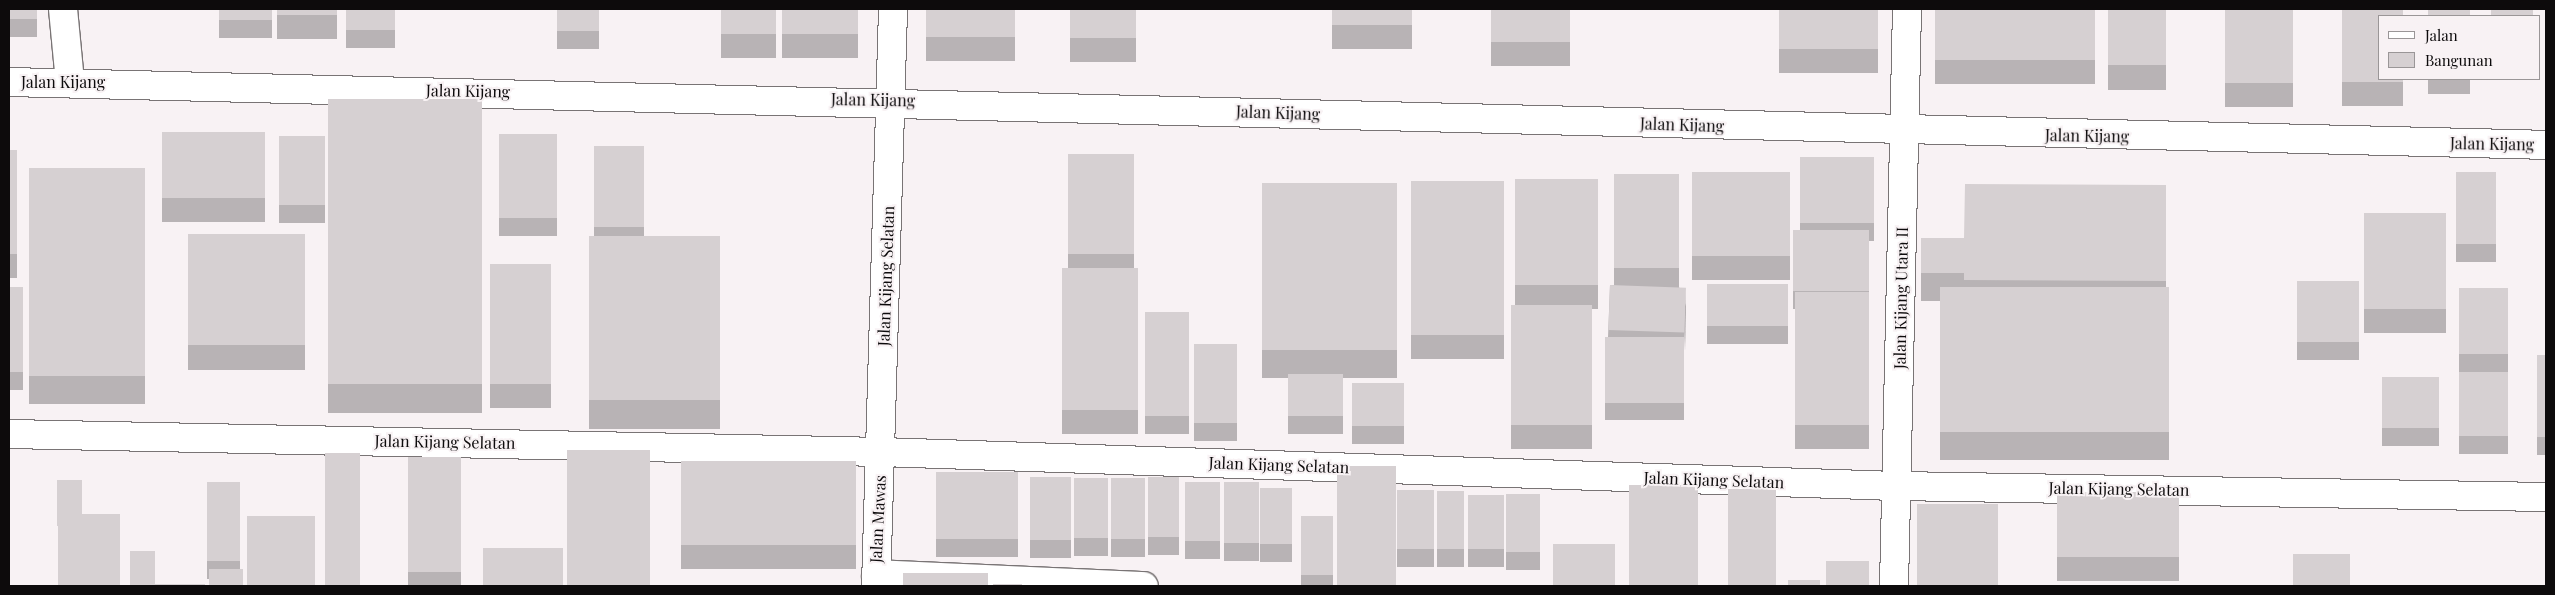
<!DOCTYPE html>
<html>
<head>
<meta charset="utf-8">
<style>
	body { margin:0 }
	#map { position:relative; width:2555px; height:595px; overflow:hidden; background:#f8f2f4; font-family:"Playfair Display",serif }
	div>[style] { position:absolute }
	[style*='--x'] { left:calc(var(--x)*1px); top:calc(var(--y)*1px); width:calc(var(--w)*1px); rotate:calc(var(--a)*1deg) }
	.roads { filter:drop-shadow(1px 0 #797475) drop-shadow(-1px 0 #797475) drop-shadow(0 1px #797475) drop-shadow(0 -1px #797475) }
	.street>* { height:28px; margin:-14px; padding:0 14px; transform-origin:14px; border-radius:14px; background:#fff }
	.secondary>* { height:28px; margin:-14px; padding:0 14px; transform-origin:14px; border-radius:14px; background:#fff }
	.wall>* { inset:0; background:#b8b3b5; transform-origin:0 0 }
	.shaded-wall>* { inset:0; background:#969293 }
	.building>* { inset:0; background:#d6d0d2; transform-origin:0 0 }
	span { translate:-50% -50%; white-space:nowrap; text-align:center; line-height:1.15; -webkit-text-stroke:4px #f8f2f4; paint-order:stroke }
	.street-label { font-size:16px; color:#0d0b0c }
	.frame { position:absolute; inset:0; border:10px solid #0d0b0c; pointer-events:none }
	.legend { position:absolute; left:2378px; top:15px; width:162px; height:65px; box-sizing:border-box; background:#f8f2f4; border:1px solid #9a9697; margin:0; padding:6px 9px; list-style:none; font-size:15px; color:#0d0b0c }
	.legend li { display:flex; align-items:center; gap:10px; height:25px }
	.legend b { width:25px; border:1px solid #9a9697 }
</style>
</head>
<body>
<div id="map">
	<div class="roads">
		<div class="street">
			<div style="--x:63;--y:9;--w:73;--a:84.5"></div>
			<div style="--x:9;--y:434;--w:872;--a:1.18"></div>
			<div style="--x:881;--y:452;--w:1016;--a:1.92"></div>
			<div style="--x:1896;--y:486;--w:650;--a:0.97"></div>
			<div style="--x:876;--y:574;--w:268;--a:2.6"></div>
			<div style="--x:876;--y:586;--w:577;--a:-88.31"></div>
			<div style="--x:1894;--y:586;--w:577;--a:-88.71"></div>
		</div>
		<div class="secondary">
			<div style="--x:9;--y:82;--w:2538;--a:1.42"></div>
		</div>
	</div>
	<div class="wall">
		<div style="left:9px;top:9px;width:28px;height:28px"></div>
		<div style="left:219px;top:9px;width:53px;height:29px"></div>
		<div style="left:277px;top:9px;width:60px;height:30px"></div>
		<div style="left:346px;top:9px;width:49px;height:39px"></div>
		<div style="left:557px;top:9px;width:42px;height:40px"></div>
		<div style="left:721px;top:9px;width:55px;height:49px"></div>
		<div style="left:782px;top:9px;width:76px;height:49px"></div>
		<div style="left:926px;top:9px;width:89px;height:52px"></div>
		<div style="left:1070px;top:9px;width:66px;height:53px"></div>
		<div style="left:1332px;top:9px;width:80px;height:40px"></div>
		<div style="left:1491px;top:9px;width:79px;height:57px"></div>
		<div style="left:1779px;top:9px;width:99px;height:64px"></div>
		<div style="left:1935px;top:9px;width:160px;height:75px"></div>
		<div style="left:2108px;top:9px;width:58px;height:81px"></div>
		<div style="left:2225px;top:9px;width:68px;height:98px"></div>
		<div style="clip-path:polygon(2342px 9px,2403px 79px,2403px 106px,2342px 106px)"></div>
		<div style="left:2428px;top:79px;width:42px;height:15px"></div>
		<div style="left:328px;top:99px;width:154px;height:314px"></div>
		<div style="left:162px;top:132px;width:103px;height:90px"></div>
		<div style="left:499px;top:134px;width:58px;height:102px"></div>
		<div style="left:279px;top:136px;width:46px;height:87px"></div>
		<div style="clip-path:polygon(594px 146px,644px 146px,644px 236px,720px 236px,720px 429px,589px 429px,589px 236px,594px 236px)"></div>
		<div style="left:9px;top:150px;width:8px;height:128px"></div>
		<div style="clip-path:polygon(1068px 154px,1134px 154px,1134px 268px,1138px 268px,1138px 434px,1062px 434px,1062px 268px,1068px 268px)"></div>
		<div style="clip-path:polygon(1800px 157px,1874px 157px,1874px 241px,1869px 241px,1869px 449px,1795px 449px,1795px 309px,1793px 309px,1793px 230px,1800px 230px)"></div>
		<div style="left:29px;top:168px;width:116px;height:236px"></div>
		<div style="left:1692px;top:172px;width:98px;height:108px"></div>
		<div style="left:2456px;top:172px;width:40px;height:90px"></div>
		<div style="clip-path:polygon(1614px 174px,1679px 174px,1679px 287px,1686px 306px,1684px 351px,1684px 420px,1605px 420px,1605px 337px,1608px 337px,1610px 285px,1614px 285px)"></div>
		<div style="clip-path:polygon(1515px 179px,1598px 179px,1598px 309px,1592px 309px,1592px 449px,1511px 449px,1511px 305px,1515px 305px)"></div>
		<div style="left:1411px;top:181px;width:93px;height:178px"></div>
		<div style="clip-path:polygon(1262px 183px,1397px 183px,1397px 378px,1343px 378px,1343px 434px,1288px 434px,1288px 378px,1262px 378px)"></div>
		<div style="clip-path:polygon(2166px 185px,2166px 287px,2169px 287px,2169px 460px,1940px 460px,1940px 301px,1921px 301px,1921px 238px,1964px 238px)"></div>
		<div style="left:2364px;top:213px;width:82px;height:120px"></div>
		<div style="left:188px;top:234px;width:117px;height:136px"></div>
		<div style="left:490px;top:264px;width:61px;height:144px"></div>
		<div style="left:2297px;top:281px;width:62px;height:79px"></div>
		<div style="left:1707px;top:284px;width:81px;height:60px"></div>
		<div style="left:9px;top:287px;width:14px;height:103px"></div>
		<div style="left:2459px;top:288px;width:49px;height:166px"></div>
		<div style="left:1145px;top:312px;width:44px;height:122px"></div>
		<div style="left:1194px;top:344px;width:43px;height:97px"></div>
		<div style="left:2537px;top:355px;width:9px;height:100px"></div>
		<div style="left:2382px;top:377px;width:57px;height:69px"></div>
		<div style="left:1352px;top:383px;width:52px;height:61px"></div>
		<div style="left:408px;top:457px;width:53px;height:129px"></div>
		<div style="left:681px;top:461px;width:175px;height:108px"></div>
		<div style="left:936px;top:472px;width:82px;height:85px"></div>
		<div style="left:1030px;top:477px;width:41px;height:81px"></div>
		<div style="left:1148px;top:477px;width:31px;height:78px"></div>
		<div style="left:1074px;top:478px;width:34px;height:78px"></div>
		<div style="left:1111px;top:478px;width:34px;height:79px"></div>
		<div style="clip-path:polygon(207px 482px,240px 482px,240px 569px,209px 579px,207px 579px)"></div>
		<div style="left:1185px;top:482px;width:35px;height:77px"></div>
		<div style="left:1224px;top:482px;width:35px;height:79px"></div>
		<div style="left:1260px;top:488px;width:32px;height:74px"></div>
		<div style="left:1397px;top:490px;width:37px;height:77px"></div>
		<div style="left:1437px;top:491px;width:27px;height:76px"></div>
		<div style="left:2057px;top:492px;width:122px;height:89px"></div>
		<div style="left:1506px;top:494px;width:34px;height:76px"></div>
		<div style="left:1468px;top:495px;width:36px;height:72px"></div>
		<div style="left:247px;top:516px;width:68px;height:70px"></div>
		<div style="left:1301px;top:516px;width:32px;height:70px"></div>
	</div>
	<div class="shaded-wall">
		<div style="clip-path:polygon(1686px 288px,1686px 306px,1685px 351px,1685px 333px)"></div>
	</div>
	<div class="building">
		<div style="left:9px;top:9px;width:28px;height:10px"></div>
		<div style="left:219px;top:9px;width:53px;height:11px"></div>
		<div style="left:277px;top:9px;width:60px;height:6px"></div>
		<div style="left:346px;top:9px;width:49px;height:21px"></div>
		<div style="left:557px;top:9px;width:42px;height:22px"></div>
		<div style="left:721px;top:9px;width:55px;height:25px"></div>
		<div style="left:782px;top:9px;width:76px;height:25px"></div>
		<div style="left:926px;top:9px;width:89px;height:28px"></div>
		<div style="left:1070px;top:9px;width:66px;height:29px"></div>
		<div style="left:1332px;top:9px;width:80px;height:16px"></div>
		<div style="left:1491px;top:9px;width:79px;height:33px"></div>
		<div style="left:1779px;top:9px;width:99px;height:40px"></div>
		<div style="left:1935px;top:9px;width:160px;height:51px"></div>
		<div style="left:2108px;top:9px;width:58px;height:56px"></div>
		<div style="left:2225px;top:9px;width:68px;height:74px"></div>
		<div style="clip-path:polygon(2342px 9px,2403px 9px,2403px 16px,2379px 16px,2379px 79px,2403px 79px,2403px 82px,2342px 82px)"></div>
		<div style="left:2428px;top:9px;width:42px;height:7px"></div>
		<div style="left:2491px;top:9px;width:42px;height:7px"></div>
		<div style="left:328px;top:99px;width:154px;height:285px"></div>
		<div style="left:162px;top:132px;width:103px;height:66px"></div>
		<div style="left:499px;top:134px;width:58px;height:84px"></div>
		<div style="left:279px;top:136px;width:46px;height:69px"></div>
		<div style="left:594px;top:146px;width:50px;height:81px"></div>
		<div style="left:9px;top:150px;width:8px;height:104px"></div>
		<div style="left:1068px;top:154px;width:66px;height:100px"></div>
		<div style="left:1800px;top:157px;width:74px;height:66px"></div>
		<div style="left:29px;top:168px;width:116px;height:208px"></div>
		<div style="left:1692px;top:172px;width:98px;height:84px"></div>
		<div style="left:2456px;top:172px;width:40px;height:72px"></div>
		<div style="left:1614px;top:174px;width:65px;height:94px"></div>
		<div style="left:1515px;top:179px;width:83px;height:106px"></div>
		<div style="left:1411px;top:181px;width:93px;height:154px"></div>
		<div style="left:1262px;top:183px;width:135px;height:167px"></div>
		<div style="clip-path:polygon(1965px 184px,2166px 185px,2166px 281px,1964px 280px,1964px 273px,1921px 273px,1921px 238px,1964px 238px)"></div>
		<div style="left:2364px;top:213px;width:82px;height:96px"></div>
		<div style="left:1793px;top:230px;width:76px;height:61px"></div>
		<div style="left:188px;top:234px;width:117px;height:111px"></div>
		<div style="left:589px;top:236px;width:131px;height:164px"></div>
		<div style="left:490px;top:264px;width:61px;height:120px"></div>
		<div style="left:1062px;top:268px;width:76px;height:142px"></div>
		<div style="left:2297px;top:281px;width:62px;height:61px"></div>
		<div style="left:1707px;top:284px;width:81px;height:42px"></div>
		<div style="left:1610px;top:285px;width:76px;height:45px;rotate:2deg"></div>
		<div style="left:9px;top:287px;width:14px;height:85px"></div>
		<div style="left:1940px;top:287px;width:229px;height:145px"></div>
		<div style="left:2459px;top:288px;width:49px;height:66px"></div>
		<div style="left:1795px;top:292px;width:74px;height:133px"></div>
		<div style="left:1511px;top:305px;width:81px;height:120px"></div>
		<div style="left:1145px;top:312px;width:44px;height:104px"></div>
		<div style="left:1605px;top:337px;width:79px;height:66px"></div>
		<div style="left:1194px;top:344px;width:43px;height:79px"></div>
		<div style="left:2537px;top:355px;width:9px;height:82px"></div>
		<div style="left:2459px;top:372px;width:49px;height:64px"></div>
		<div style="left:1288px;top:374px;width:55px;height:42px"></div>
		<div style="left:2382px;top:377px;width:57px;height:51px"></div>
		<div style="left:1352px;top:383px;width:52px;height:43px"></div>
		<div style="left:567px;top:450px;width:83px;height:136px"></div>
		<div style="left:325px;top:453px;width:35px;height:133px"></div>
		<div style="left:408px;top:457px;width:53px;height:115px"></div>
		<div style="left:681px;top:461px;width:175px;height:84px"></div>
		<div style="left:1337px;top:466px;width:59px;height:120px"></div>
		<div style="left:936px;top:472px;width:82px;height:67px"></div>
		<div style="left:1030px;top:477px;width:41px;height:63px"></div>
		<div style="left:1148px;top:477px;width:31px;height:60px"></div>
		<div style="left:1074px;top:478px;width:34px;height:60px"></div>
		<div style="left:1111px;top:478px;width:34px;height:61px"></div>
		<div style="clip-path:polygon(57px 480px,82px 480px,82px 514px,58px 514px,58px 526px,57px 526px)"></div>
		<div style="left:207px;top:482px;width:33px;height:79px"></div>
		<div style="left:1185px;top:482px;width:35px;height:59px"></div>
		<div style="left:1224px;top:482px;width:35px;height:61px"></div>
		<div style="left:1629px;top:485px;width:69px;height:101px"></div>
		<div style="left:1260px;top:488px;width:32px;height:56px"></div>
		<div style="left:1728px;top:489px;width:48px;height:97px"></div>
		<div style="left:1397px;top:490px;width:37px;height:59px"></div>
		<div style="left:1437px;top:491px;width:27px;height:58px"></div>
		<div style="left:2057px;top:492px;width:122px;height:65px"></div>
		<div style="left:1506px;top:494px;width:34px;height:58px"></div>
		<div style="left:1468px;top:495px;width:36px;height:54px"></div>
		<div style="left:1917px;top:504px;width:81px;height:82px"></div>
		<div style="left:58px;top:514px;width:62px;height:72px"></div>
		<div style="left:247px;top:516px;width:68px;height:69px"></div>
		<div style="left:1301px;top:516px;width:32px;height:59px"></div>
		<div style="left:1553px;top:544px;width:62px;height:42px"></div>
		<div style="left:483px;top:548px;width:80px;height:38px"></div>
		<div style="clip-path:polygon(130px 551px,155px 551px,155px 584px,205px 584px,205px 586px,130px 586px)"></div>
		<div style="left:2293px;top:554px;width:57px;height:32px"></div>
		<div style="left:1826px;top:561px;width:43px;height:25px"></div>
		<div style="left:209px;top:569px;width:34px;height:17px"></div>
		<div style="left:903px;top:573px;width:85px;height:13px"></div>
		<div style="left:1788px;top:580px;width:32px;height:6px"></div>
		<div style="left:993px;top:584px;width:29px;height:2px"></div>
		<div style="left:1058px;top:585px;width:32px;height:1px"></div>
	</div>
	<div class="street-label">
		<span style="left:63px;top:82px">Jalan Kijang</span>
		<span style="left:468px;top:91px;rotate:1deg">Jalan Kijang</span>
		<span style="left:873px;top:100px;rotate:1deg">Jalan Kijang</span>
		<span style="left:1278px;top:113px;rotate:2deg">Jalan Kijang</span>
		<span style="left:1682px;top:125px;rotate:2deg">Jalan Kijang</span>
		<span style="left:2087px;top:136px;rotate:1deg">Jalan Kijang</span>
		<span style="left:2492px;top:144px;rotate:1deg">Jalan Kijang</span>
		<span style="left:886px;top:276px;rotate:-88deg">Jalan Kijang Selatan</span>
		<span style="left:1901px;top:298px;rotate:-89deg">Jalan Kijang Utara II</span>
		<span style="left:445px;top:442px;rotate:1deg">Jalan Kijang Selatan</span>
		<span style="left:1279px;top:465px;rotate:2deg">Jalan Kijang Selatan</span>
		<span style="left:1714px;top:480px;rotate:2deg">Jalan Kijang Selatan</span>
		<span style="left:2119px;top:489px;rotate:1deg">Jalan Kijang Selatan</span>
		<span style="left:878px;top:519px;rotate:-87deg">Jalan Mawas</span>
	</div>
	<div class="frame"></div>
	<ul class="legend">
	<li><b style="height:6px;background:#fff"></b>Jalan</li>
	<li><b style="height:14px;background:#d6d0d2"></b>Bangunan</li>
	</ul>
</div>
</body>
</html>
